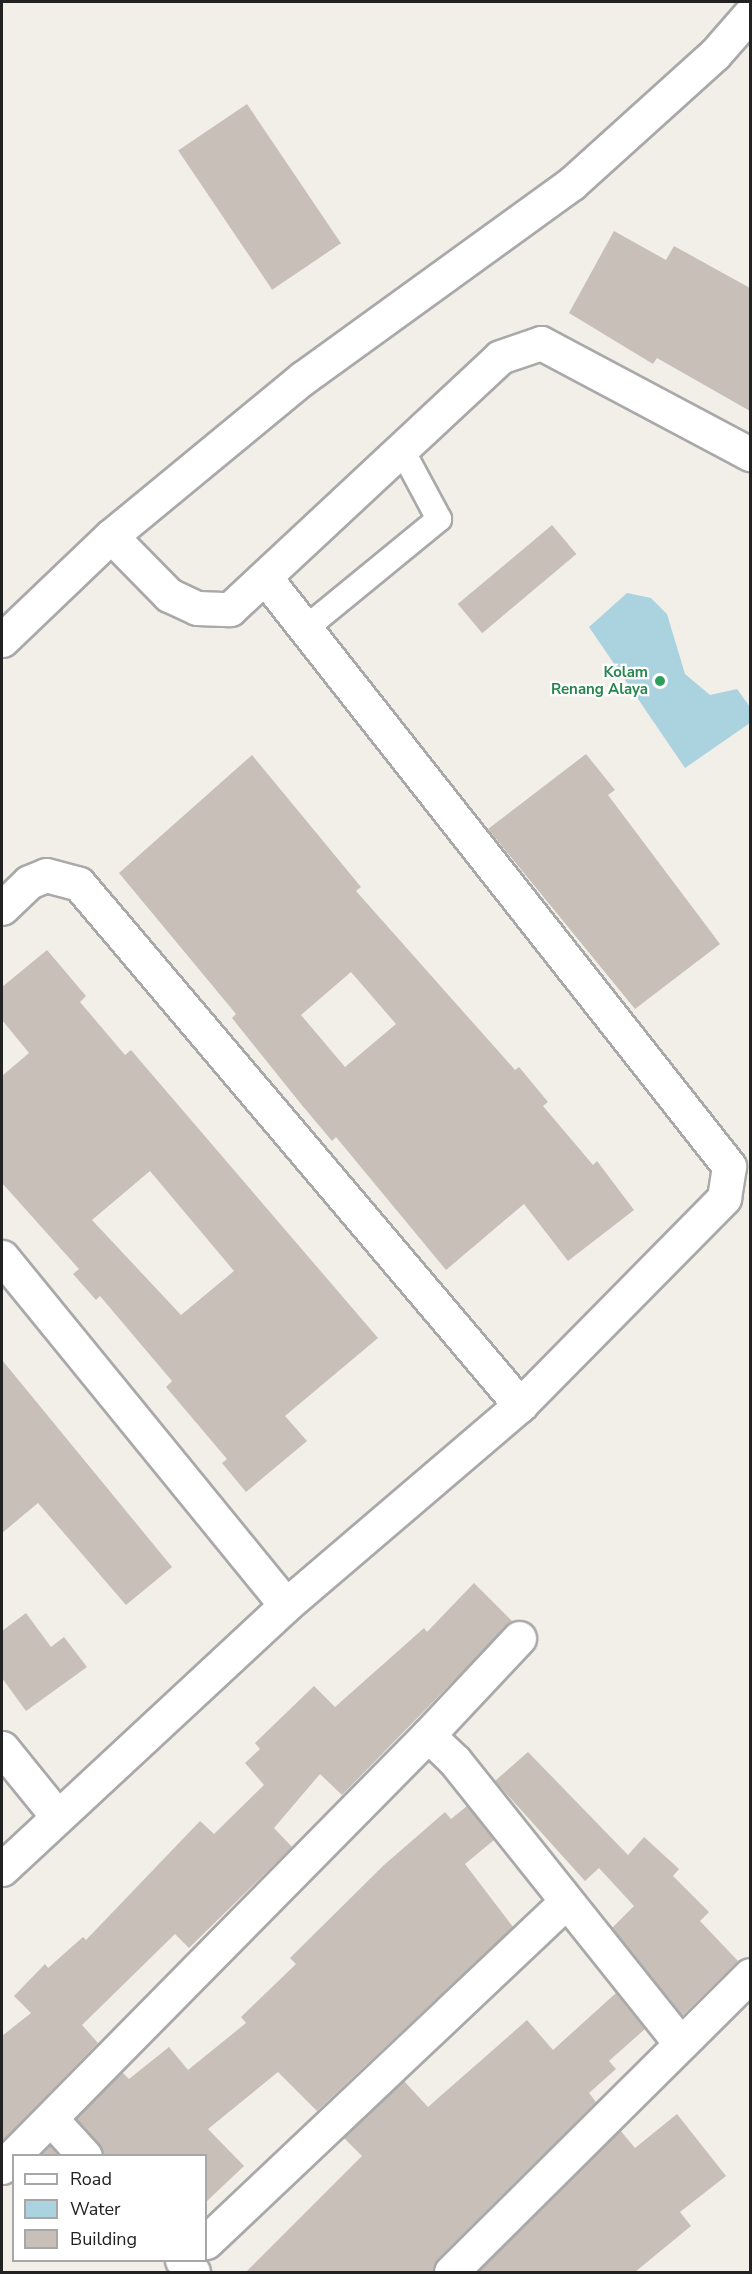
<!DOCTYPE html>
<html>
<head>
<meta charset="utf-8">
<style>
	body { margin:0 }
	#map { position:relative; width:752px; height:2274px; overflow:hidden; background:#f2efe9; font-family:"Nunito Sans",sans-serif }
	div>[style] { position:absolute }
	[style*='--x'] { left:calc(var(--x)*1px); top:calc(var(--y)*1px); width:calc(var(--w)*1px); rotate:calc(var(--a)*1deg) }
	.water>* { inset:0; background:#aad3df }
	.building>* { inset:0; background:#c7bfb8; transform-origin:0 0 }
	.roads { filter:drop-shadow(2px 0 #a9a9a9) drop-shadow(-2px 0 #a9a9a9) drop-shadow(0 2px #a9a9a9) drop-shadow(0 -2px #a9a9a9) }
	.service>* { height:24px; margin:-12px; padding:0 12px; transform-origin:12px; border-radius:12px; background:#fff }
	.minor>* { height:33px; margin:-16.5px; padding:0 16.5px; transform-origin:16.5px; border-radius:16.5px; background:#fff }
	.dots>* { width:16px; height:16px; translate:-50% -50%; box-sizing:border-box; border:3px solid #fff; border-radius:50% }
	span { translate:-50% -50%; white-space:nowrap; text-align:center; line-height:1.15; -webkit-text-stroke:4.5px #fff; paint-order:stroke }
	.leisure-label { font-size:15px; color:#27864d; font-weight:700 }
	.right { translate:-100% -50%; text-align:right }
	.frame { position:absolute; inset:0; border:3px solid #222; pointer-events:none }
	.legend { position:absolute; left:12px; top:2154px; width:195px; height:108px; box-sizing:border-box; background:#fff; border:2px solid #a7a7a7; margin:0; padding:8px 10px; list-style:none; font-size:18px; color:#222 }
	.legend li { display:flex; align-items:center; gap:12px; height:30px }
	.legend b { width:30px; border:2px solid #a7a7a7 }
</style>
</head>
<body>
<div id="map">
	<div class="water">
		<div style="clip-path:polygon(627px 593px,651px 598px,667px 614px,685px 674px,710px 695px,737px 689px,750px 707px,750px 723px,685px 768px,589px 627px)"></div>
	</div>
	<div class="building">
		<div style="left:247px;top:104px;width:168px;height:83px;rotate:56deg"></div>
		<div style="clip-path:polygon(614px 231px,666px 260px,674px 246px,750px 288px,750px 411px,657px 358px,653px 364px,569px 313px)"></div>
		<div style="left:552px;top:525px;width:38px;height:123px;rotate:50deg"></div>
		<div style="clip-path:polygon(586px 754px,615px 790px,608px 795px,720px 944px,635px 1009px,488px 829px)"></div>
		<div style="clip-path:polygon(evenodd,252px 755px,361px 887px,356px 891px,515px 1070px,519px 1067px,548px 1102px,543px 1106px,593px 1165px,597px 1161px,634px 1210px,568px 1261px,524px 1204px,446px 1270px,336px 1137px,332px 1141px,301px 1104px,232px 1018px,236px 1014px,119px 873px,252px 755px,351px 972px,396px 1024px,345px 1067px,301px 1015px,351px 972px)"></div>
		<div style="clip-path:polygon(evenodd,47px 950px,86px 996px,80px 1002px,125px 1055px,131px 1050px,378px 1338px,285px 1416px,307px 1441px,246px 1492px,222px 1463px,227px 1459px,166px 1387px,172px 1381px,100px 1296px,96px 1300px,73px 1274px,79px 1269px,2px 1183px,2px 1076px,29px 1053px,2px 1020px,2px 987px,47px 950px,150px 1171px,234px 1271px,181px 1315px,92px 1220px,150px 1171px)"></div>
		<div style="clip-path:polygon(2px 1360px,172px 1567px,126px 1605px,38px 1503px,2px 1533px)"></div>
		<div style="clip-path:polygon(474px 1583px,512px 1621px,342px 1795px,320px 1774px,274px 1828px,292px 1847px,189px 1948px,175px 1934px,82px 2025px,98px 2043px,2px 2141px,2px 2036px,31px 2013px,14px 1996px,45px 1964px,48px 1968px,83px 1937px,86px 1940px,200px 1821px,214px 1834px,264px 1785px,245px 1763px,260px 1749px,255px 1743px,314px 1686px,335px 1707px,424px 1628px,427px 1632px)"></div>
		<div style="clip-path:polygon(26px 1613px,51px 1647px,64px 1637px,87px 1667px,26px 1711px,2px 1678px,2px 1631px)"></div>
		<div style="clip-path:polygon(528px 1752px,628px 1855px,644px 1837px,679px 1869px,673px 1876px,709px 1912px,700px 1921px,738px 1961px,682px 2016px,612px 1928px,634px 1906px,599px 1868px,585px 1881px,495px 1781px)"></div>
		<div style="clip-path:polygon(467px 1806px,494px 1840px,465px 1864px,513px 1927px,317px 2111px,278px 2072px,208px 2129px,244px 2166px,206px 2202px,206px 2156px,103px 2156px,76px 2119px,122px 2072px,129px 2079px,169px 2047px,188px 2070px,246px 2023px,241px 2017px,296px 1964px,290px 1958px,384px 1865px,445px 1812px,451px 1819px)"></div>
		<div style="clip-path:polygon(616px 1993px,645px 2029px,609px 2061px,616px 2069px,589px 2093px,596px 2102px,438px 2259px,433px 2272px,246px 2272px,362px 2156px,344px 2138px,404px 2081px,428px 2107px,527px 2020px,553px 2050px)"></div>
		<div style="clip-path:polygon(677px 2114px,726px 2176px,680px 2212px,691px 2226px,635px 2272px,477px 2272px,620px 2130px,635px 2148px)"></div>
		<div style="clip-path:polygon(50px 2145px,59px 2156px,40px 2156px)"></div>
	</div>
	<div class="roads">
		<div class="service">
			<div style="--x:306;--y:628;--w:172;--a:-39.3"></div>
			<div style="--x:439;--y:519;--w:81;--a:-118.2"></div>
		</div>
		<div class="minor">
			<div style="--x:111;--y:536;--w:83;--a:45.5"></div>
			<div style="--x:169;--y:595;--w:31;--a:25"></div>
			<div style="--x:197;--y:608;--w:33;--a:2"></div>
			<div style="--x:230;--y:609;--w:369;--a:-43"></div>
			<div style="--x:500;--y:357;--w:43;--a:-18.9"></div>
			<div style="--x:541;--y:343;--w:237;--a:28"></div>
			<div style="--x:2;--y:640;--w:151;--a:-43.7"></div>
			<div style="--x:111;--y:536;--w:249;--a:-39.5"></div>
			<div style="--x:303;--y:378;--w:331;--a:-35.9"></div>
			<div style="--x:571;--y:184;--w:194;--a:-42.1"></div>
			<div style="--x:715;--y:54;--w:53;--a:-48.8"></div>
			<div style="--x:2;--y:908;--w:37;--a:-44"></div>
			<div style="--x:29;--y:882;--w:18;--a:-22"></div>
			<div style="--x:46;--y:875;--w:34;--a:15"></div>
			<div style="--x:79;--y:884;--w:683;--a:49.75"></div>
			<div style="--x:520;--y:1405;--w:291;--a:-45.4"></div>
			<div style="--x:724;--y:1198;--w:32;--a:-81"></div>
			<div style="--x:729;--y:1166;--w:746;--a:-128.25"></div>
			<div style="--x:2;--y:1257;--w:449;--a:50.8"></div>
			<div style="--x:428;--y:1735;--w:133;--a:-46.8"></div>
			<div style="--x:2;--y:1748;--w:87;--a:51"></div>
			<div style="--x:2;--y:1869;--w:388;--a:-42.9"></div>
			<div style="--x:286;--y:1605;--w:308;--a:-40.5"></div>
			<div style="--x:51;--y:2119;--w:50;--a:47.4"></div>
			<div style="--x:2;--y:2167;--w:607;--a:-45.4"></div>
			<div style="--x:428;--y:1735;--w:37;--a:44"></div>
			<div style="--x:455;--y:1761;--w:361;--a:51.4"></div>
			<div style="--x:206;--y:2242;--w:495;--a:-43.4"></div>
			<div style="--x:182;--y:2260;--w:16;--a:47"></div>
			<div style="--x:451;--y:2272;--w:421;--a:-44.8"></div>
		</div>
	</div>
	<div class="dots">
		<div style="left:660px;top:681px;background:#2e9e5b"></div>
	</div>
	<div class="leisure-label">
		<span class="right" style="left:648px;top:681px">Kolam<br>Renang Alaya</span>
	</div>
	<div class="frame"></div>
	<ul class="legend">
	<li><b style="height:8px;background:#fff"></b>Road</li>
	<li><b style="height:16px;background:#aad3df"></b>Water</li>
	<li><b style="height:16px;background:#c7bfb8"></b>Building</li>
	</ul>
</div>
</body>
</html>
